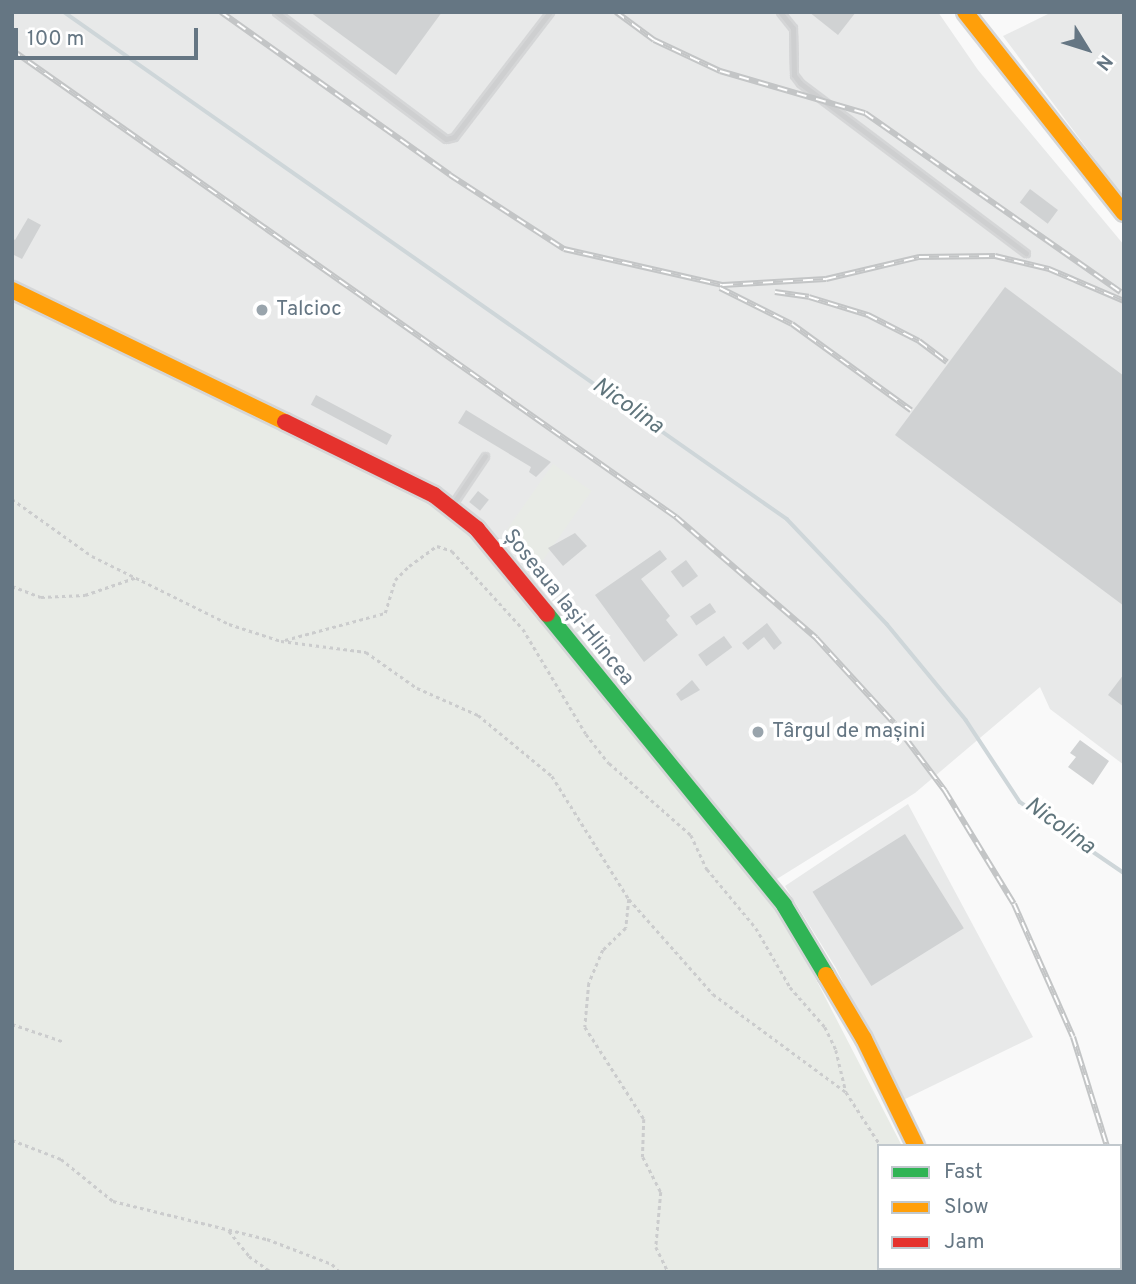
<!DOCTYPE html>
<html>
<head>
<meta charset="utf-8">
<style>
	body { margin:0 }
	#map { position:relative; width:1136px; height:1284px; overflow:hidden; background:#f9f9f9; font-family:Overpass,sans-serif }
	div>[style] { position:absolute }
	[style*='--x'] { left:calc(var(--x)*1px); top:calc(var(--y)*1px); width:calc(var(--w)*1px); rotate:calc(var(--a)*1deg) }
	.built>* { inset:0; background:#e8e9e9 }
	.green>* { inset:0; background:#e8ebe6; transform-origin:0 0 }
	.stream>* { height:3.5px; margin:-1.75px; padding:0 1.75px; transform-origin:1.75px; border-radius:1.75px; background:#ced6d9 }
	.building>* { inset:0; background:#d0d2d3; transform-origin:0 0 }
	.path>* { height:2.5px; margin-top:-1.25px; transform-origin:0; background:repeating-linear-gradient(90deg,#cbcccd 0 3.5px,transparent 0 7px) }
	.roads { filter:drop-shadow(2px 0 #d5d6d7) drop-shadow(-2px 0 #d5d6d7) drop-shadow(0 2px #d5d6d7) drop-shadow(0 -2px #d5d6d7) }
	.lane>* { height:5px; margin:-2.5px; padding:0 2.5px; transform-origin:2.5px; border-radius:2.5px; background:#cecfd0 }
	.street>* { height:10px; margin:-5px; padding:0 5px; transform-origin:5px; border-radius:5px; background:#cecfd0 }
	.fast>* { height:16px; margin:-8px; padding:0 8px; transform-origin:8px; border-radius:8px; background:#30b455 }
	.slow>* { height:16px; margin:-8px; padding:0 8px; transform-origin:8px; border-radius:8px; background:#ff9f0a }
	.jam>* { height:16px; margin:-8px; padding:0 8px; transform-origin:8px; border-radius:8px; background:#e5322d }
	.rail>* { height:6px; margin-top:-3px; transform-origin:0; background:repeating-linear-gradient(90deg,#fff 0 10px,#c3c5c6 0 20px); box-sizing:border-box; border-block:2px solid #c3c5c6 }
	.bridges { filter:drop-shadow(2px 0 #d5d6d7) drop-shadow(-2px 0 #d5d6d7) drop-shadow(0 2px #d5d6d7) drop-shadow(0 -2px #d5d6d7) }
	.slow-bridge>* { height:16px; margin:-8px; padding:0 8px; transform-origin:8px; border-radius:8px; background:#ff9f0a }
	.jam-bridge>* { height:16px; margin:-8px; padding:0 8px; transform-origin:8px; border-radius:8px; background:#e5322d }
	.dots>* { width:19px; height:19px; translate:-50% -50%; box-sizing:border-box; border:4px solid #fff; border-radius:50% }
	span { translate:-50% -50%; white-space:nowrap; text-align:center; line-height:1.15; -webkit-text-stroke:7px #fff; paint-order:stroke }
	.poi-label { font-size:21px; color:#657683 }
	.left { translate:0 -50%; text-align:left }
	.street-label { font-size:21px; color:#657683 }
	.water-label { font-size:23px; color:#60757c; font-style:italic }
	.frame { position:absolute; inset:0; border:14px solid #657683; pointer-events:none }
	.legend { position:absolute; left:877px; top:1144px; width:245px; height:126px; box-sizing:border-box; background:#fff; border:2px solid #c1c8cd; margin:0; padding:9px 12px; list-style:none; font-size:21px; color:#657683 }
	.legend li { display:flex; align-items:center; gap:14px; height:35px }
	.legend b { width:35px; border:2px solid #c1c8cd }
	.north { position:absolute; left:1052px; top:14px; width:70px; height:70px; -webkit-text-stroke:5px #fff; paint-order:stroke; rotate:128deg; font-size:19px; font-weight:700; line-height:28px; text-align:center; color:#657683 }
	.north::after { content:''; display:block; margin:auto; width:24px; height:32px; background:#657683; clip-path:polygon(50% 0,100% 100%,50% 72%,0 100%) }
	.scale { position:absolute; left:14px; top:28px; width:184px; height:32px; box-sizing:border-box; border:4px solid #657683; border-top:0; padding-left:9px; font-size:21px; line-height:24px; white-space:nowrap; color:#657683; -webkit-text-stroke:5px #fff; paint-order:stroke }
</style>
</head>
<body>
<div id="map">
	<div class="built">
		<div style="clip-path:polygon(12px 12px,938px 12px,978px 70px,1124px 245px,1124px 765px,1050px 709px,1040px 687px,915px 793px,764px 887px,12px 296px)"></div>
		<div style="clip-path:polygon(1052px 12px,1124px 12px,1124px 198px,1003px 36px)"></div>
		<div style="clip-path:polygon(908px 804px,1033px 1037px,901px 1101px,836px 968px,785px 886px)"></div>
	</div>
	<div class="green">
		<div style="clip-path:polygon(12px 296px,456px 509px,779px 908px,902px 1146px,879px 1146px,879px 1268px,954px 1268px,953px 1272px,12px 1272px)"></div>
		<div style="left:553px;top:464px;width:47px;height:87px;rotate:35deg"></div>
	</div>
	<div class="stream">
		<div style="--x:64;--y:12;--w:883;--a:35.04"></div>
		<div style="--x:787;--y:519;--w:145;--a:46.4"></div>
		<div style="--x:887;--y:624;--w:124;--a:50.5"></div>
		<div style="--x:966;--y:720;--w:98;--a:56.6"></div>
		<div style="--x:1020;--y:802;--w:126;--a:34.3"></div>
	</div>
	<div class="building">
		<div style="clip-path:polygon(310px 12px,442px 12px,396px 75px)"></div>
		<div style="clip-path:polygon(809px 12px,856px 12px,838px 35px)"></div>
		<div style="left:1030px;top:189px;width:35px;height:17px;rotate:37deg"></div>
		<div style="clip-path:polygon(28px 218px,41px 225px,22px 259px,12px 254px,12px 238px,15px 240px)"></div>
		<div style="clip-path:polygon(1005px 287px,1124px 376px,1124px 606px,895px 435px)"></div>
		<div style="left:316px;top:395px;width:86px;height:11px;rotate:28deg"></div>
		<div style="clip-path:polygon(466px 410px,551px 462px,536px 477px,529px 472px,531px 467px,458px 423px)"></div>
		<div style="left:478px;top:491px;width:14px;height:14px;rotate:39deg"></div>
		<div style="clip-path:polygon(575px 533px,587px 546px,563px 566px,548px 548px)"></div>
		<div style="clip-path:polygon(660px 550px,667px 559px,641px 579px,670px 616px,666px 620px,678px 635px,644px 662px,595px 595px)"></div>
		<div style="left:686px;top:560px;width:20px;height:19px;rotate:53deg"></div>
		<div style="left:710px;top:603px;width:11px;height:24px;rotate:56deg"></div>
		<div style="clip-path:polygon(767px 623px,782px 643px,774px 650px,764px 637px,748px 650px,742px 643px)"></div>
		<div style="left:724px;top:636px;width:14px;height:32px;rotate:54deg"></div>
		<div style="clip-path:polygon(1124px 674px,1124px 707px,1108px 695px)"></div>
		<div style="clip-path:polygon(692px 680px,700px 690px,681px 701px,676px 694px)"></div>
		<div style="clip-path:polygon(1080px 740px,1109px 761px,1093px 785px,1068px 767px,1076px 757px,1070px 753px)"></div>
		<div style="left:905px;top:834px;width:111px;height:109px;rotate:58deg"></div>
	</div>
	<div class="path">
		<div style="--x:12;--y:499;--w:98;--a:35.5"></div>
		<div style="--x:92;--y:556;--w:153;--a:26.4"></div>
		<div style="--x:229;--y:624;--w:55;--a:18.1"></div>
		<div style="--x:281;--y:641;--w:86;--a:7.4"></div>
		<div style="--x:366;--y:652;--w:62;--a:35.2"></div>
		<div style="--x:417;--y:688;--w:67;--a:23.9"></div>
		<div style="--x:478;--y:715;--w:96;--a:39.5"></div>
		<div style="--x:552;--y:776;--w:145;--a:58"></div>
		<div style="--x:629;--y:899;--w:127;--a:48.5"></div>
		<div style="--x:713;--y:994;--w:165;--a:36.4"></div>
		<div style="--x:12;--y:586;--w:31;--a:21"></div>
		<div style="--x:41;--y:597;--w:44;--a:-2.6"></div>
		<div style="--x:85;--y:595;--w:55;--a:-19.1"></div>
		<div style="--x:285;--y:640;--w:104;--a:-15.1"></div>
		<div style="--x:385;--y:613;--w:34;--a:-73"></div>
		<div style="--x:395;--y:580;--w:20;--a:-45"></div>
		<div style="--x:409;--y:566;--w:34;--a:-36"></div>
		<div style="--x:437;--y:546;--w:16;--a:18"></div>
		<div style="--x:452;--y:551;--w:105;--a:47.7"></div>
		<div style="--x:523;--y:629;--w:122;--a:59"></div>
		<div style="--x:586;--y:734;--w:37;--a:52"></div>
		<div style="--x:609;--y:763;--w:109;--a:41.3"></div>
		<div style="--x:691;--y:835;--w:38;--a:65"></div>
		<div style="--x:707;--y:869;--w:77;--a:50.3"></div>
		<div style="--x:756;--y:928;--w:68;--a:60"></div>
		<div style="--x:790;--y:987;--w:53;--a:48.8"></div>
		<div style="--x:825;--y:1027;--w:25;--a:64"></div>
		<div style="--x:836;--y:1050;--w:43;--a:76.6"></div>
		<div style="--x:846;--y:1092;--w:64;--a:57.1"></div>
		<div style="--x:629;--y:899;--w:29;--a:96"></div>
		<div style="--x:626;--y:928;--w:32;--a:136"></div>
		<div style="--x:603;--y:950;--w:36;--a:113"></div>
		<div style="--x:589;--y:983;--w:44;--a:95.2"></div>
		<div style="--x:585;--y:1027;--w:109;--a:57.3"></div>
		<div style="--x:644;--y:1119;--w:38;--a:92"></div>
		<div style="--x:643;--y:1157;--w:39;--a:63"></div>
		<div style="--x:661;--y:1192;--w:55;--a:95.2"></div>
		<div style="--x:656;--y:1247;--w:28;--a:64"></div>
		<div style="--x:12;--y:1024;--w:53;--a:18.8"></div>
		<div style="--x:12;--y:1140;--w:53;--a:21.2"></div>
		<div style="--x:61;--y:1159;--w:67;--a:38.9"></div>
		<div style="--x:113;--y:1201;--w:159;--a:13.9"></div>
		<div style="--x:267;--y:1239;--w:70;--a:21"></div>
		<div style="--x:332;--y:1264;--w:11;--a:45"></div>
		<div style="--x:229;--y:1231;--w:32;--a:51"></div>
		<div style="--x:249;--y:1256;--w:27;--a:36"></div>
		<div style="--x:903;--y:1268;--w:4;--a:76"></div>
	</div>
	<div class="roads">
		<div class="lane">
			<div style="--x:276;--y:12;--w:212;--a:36.8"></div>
			<div style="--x:446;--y:139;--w:8;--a:-14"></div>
			<div style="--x:454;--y:137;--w:158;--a:-52.5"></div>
			<div style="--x:780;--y:12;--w:21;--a:51"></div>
			<div style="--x:793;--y:28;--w:47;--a:88.8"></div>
			<div style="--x:794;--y:75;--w:10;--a:53"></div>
			<div style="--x:800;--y:83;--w:283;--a:37"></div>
			<div style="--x:452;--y:505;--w:59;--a:-56"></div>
		</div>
		<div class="street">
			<div style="--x:971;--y:1268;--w:4;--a:63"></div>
		</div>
		<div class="fast">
			<div style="--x:547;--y:614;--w:375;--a:50.8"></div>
			<div style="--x:784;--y:905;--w:82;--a:59"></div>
			<div style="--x:1043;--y:1272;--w:5;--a:-53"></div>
			<div style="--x:1061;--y:1272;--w:6;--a:-45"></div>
		</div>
		<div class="slow">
			<div style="--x:965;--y:12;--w:256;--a:51.7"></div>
			<div style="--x:12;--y:290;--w:303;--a:25.8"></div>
			<div style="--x:826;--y:975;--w:74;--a:59.3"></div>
			<div style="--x:864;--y:1039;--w:119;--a:64.1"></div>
		</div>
		<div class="jam">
			<div style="--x:285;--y:422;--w:166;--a:26.1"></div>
			<div style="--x:434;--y:495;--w:55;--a:38.3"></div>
			<div style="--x:477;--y:529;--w:110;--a:50.5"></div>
		</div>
	</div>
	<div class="rail">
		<div style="--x:221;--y:12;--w:281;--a:35.4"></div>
		<div style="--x:450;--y:175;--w:136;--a:33"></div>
		<div style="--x:564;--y:249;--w:163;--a:12.8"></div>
		<div style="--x:723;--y:285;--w:103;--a:-3.3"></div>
		<div style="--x:826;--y:279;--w:96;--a:-13.3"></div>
		<div style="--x:919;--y:257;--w:76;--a:-0.8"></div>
		<div style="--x:995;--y:256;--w:56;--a:13.5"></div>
		<div style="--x:1049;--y:269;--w:82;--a:23.1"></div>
		<div style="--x:616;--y:12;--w:47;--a:36.4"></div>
		<div style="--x:654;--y:40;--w:73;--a:25.2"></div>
		<div style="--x:720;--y:71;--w:151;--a:16.2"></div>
		<div style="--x:865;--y:113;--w:312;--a:35"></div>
		<div style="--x:12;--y:50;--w:812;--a:35.12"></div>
		<div style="--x:676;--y:517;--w:185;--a:40.8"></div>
		<div style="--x:816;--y:638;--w:115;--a:47.5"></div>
		<div style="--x:894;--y:723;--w:85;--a:53.1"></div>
		<div style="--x:945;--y:791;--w:132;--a:58.6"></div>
		<div style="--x:1014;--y:904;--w:145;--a:66.1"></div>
		<div style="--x:1073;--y:1037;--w:114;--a:72.7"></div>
		<div style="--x:720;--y:288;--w:80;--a:26.6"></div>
		<div style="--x:792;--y:324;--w:147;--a:35.9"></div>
		<div style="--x:775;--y:292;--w:34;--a:8"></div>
		<div style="--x:809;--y:297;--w:62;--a:17"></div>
		<div style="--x:868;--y:315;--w:57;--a:27"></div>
		<div style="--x:919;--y:341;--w:35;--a:37"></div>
		<div style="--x:1120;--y:1207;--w:22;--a:80"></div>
		<div style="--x:1120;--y:1266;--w:6;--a:81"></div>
	</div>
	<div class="bridges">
		<div class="slow-bridge">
			<div style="--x:1120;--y:1230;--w:4;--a:-27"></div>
		</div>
		<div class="jam-bridge">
			<div style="--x:1120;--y:1214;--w:4;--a:-27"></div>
		</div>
	</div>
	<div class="dots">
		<div style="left:262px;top:310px;background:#99a4ac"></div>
		<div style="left:758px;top:732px;background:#99a4ac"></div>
	</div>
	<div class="poi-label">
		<span class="left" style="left:276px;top:310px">Talcioc</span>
		<span class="left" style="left:772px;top:732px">Târgul de mașini</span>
	</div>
	<div class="street-label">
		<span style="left:568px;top:608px;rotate:51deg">Șoseaua Iași-Hlincea</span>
	</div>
	<div class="water-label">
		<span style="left:627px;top:407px;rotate:35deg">Nicolina</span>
		<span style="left:1059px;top:827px;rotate:36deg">Nicolina</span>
	</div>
	<div class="frame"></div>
	<ul class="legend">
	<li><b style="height:9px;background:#30b455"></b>Fast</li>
	<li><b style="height:9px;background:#ff9f0a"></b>Slow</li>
	<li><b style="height:9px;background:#e5322d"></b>Jam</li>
	</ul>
	<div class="north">N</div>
	<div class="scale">100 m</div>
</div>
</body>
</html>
